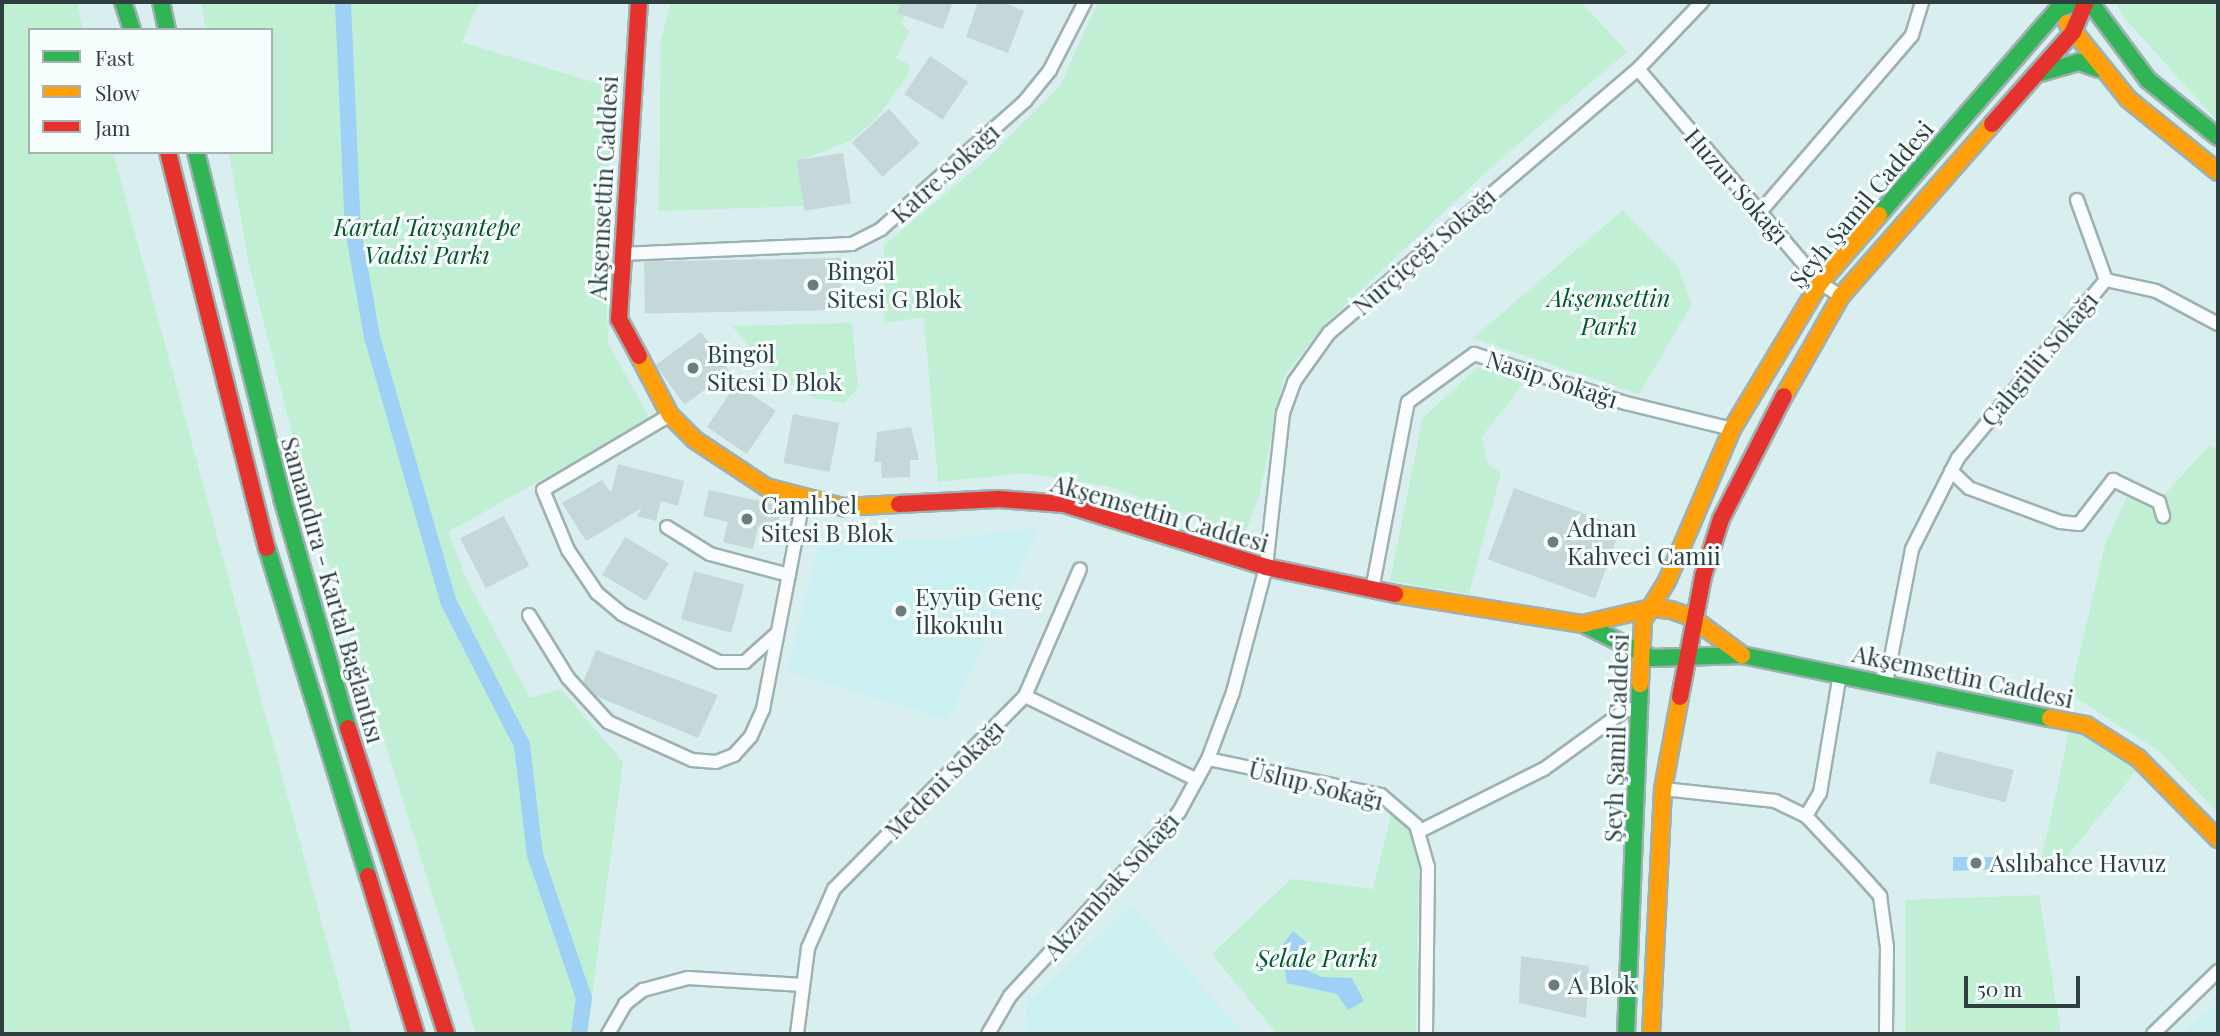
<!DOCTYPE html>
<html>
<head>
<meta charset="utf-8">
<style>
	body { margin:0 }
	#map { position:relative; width:2220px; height:1036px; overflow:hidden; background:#d9efef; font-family:"Playfair Display",serif }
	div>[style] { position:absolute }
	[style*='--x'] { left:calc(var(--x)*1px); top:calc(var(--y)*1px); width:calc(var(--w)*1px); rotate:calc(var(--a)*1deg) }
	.built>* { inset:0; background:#caf0f1 }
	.green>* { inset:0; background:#c1efd3 }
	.water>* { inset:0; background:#9fd0f5 }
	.canal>* { height:16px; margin:-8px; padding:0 8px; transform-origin:8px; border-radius:8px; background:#9fd0f5 }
	.building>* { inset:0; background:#c6d7d9; transform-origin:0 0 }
	.roads { filter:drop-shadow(2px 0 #9fb0b0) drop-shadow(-2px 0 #9fb0b0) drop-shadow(0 2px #9fb0b0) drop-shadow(0 -2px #9fb0b0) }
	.street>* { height:12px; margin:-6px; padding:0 6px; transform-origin:6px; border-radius:6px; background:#f9fdfd }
	.fast>* { height:16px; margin:-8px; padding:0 8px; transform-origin:8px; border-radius:8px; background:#30b455 }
	.slow>* { height:16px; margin:-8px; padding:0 8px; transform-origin:8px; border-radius:8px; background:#ff9f0a }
	.jam>* { height:16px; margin:-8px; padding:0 8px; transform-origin:8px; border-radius:8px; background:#e5322d }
	.dots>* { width:19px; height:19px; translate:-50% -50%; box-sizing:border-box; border:4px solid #f6fefe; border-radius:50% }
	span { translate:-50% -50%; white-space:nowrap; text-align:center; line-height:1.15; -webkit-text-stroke:6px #f6fefe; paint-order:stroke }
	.street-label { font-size:24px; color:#2f3f40 }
	.park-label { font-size:24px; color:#075527; font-style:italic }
	.poi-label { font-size:24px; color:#2f3f40 }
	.left { translate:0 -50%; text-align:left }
	.frame { position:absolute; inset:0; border:4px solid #2f3f40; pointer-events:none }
	.legend { position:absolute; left:28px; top:28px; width:245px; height:126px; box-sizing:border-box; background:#f6fefe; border:2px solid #a6b2b2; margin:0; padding:9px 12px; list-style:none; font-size:21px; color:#2f3f40 }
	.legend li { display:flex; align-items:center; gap:14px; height:35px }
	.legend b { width:35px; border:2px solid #a6b2b2 }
	.scale { position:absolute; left:1964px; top:976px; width:116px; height:32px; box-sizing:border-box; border:4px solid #2f3f40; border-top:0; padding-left:9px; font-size:21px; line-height:24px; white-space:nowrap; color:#2f3f40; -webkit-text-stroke:5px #f6fefe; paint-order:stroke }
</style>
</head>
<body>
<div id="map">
	<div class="built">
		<div style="clip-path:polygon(1040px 527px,948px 720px,787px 671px,818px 550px,828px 539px,935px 541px)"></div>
		<div style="clip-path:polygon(1131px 905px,1244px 1034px,1028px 1034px,1025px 1005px)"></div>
		<div style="clip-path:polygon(2218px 1001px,2218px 1034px,2183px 1034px)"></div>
	</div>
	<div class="green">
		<div style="clip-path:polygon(2px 2px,77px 2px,83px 30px,30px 30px,30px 152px,113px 152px,352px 1034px,2px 1034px)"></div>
		<div style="clip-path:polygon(201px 2px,479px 2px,462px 42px,616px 89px,605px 234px,608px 343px,650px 419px,448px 532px,466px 578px,530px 698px,561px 689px,623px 762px,587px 1034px,476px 1034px,309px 501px,249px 264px,229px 152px,271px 152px,271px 30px,206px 30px)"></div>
		<div style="clip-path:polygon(671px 2px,901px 2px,898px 13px,905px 16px,901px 24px,910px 31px,896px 58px,910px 65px,907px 76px,876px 119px,850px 141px,798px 161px,806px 206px,659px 211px,661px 40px)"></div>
		<div style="clip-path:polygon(1098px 2px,1581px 2px,1627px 52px,1497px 162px,1325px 324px,1284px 376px,1259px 496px,1244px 536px,1107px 486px,1025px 473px,938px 482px,924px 317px,885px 323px,884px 245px,986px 160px,1060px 86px)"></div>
		<div style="clip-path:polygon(2116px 2px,2218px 2px,2218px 122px,2121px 14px)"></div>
		<div style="clip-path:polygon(1623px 210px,1677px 265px,1692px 304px,1639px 394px,1473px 338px)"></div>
		<div style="clip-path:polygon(852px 323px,858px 388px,844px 403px,813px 398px,777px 377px,732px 326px)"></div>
		<div style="clip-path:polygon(1478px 367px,1527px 379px,1481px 438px,1488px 464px,1501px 473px,1469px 594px,1390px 581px,1423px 418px)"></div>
		<div style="clip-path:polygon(2209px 446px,2218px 449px,2218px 813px,2159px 751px,2070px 694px,2105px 545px,2128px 495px,2165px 494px)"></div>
		<div style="clip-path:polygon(2070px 727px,2141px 765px,2057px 869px,2038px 877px)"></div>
		<div style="clip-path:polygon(1392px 811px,1410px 829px,1419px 858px,1416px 1034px,1277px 1034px,1212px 954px,1291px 879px,1373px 889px)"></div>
		<div style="clip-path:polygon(2039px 895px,2061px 1034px,1905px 1034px,1905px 900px)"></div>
	</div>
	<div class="water">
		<div style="clip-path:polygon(1953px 857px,1999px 857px,1999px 869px,1953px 871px)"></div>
		<div style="clip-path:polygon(1293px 931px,1306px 942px,1299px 952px,1301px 968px,1322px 977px,1352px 978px,1364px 1001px,1348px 1010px,1337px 994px,1287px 983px,1282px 946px)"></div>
	</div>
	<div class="canal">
		<div style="--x:343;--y:2;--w:227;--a:87.5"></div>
		<div style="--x:353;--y:229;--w:110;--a:80"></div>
		<div style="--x:372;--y:337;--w:275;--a:73.9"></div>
		<div style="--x:448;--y:601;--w:162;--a:62.8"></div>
		<div style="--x:522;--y:745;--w:111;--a:83.3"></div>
		<div style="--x:535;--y:855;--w:151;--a:71.1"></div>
		<div style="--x:584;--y:998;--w:36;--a:98"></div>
	</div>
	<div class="building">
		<div style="clip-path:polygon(901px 2px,953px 2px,943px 29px,897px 13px)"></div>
		<div style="clip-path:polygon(978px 2px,1002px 2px,1024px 11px,1008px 53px,966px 37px)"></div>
		<div style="left:930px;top:56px;width:46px;height:46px;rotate:34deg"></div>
		<div style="left:889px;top:109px;width:46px;height:50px;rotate:48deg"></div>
		<div style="left:843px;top:153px;width:51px;height:47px;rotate:81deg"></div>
		<div style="left:841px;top:258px;width:52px;height:197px;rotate:89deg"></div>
		<div style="left:701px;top:332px;width:49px;height:56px;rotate:54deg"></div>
		<div style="left:736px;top:384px;width:48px;height:52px;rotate:34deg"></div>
		<div style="left:793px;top:414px;width:47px;height:50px;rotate:11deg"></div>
		<div style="clip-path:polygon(911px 427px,919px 460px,910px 460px,910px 477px,882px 478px,881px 462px,874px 462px,877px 432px)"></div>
		<div style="clip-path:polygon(618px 464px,684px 481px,678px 506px,661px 501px,656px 521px,637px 516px,642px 508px,586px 541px,562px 503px,602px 480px,611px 493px)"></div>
		<div style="left:1514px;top:488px;width:114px;height:76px;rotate:20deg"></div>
		<div style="clip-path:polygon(709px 490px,782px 506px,776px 530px,758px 526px,753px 549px,723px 542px,728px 522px,703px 516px)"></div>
		<div style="left:504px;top:516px;width:56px;height:49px;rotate:63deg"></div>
		<div style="left:625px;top:537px;width:51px;height:44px;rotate:31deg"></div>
		<div style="left:694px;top:571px;width:52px;height:50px;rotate:15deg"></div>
		<div style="clip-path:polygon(596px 650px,718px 695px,698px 738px,596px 696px,583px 682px)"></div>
		<div style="left:1937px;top:751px;width:79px;height:33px;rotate:14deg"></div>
		<div style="clip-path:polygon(1521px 956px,1589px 966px,1586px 1018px,1519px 1003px)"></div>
	</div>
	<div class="roads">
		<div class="street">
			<div style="--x:1638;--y:69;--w:281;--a:49.6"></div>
			<div style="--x:1820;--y:283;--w:25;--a:32"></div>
			<div style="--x:2077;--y:200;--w:85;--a:70.1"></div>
			<div style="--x:1760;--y:212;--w:233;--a:-49.3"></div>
			<div style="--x:1912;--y:35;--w:34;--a:-73"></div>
			<div style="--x:621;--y:254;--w:231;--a:-2.5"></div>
			<div style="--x:852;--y:244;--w:33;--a:-27"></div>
			<div style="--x:881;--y:229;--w:193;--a:-41.6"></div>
			<div style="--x:1025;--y:101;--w:40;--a:-51"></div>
			<div style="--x:1050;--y:70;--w:76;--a:-62.8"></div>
			<div style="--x:670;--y:415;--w:147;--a:149.4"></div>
			<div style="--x:543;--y:490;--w:65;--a:67.4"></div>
			<div style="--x:568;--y:550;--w:52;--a:56"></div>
			<div style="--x:597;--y:593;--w:33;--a:40"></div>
			<div style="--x:622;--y:614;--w:108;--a:26.3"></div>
			<div style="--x:719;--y:662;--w:26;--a:0"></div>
			<div style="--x:745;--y:662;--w:42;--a:-42.1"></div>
			<div style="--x:1951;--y:471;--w:25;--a:43"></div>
			<div style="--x:1969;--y:488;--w:97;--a:20.5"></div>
			<div style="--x:2060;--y:522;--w:19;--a:6"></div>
			<div style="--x:2079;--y:524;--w:56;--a:-52.3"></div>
			<div style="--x:2113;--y:480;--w:51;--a:25.6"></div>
			<div style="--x:2159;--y:502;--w:15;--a:74"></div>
			<div style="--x:667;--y:527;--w:51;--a:32.1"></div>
			<div style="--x:710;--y:554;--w:82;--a:14.9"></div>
			<div style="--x:1372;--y:590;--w:191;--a:-79.2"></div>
			<div style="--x:1408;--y:402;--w:82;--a:-36"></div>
			<div style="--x:1474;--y:354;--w:160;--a:17.9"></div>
			<div style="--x:1626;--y:403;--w:109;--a:13.8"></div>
			<div style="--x:529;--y:615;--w:74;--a:58.2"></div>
			<div style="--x:568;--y:678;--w:59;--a:47.7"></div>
			<div style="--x:608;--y:722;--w:92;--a:24.3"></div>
			<div style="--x:692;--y:760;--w:24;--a:5"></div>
			<div style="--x:716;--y:762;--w:19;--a:-21"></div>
			<div style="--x:734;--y:755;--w:25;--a:-48"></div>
			<div style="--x:751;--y:736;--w:30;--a:-66"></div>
			<div style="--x:763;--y:709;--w:212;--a:-79.1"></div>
			<div style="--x:1886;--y:683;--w:136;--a:-79"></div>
			<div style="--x:1912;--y:549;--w:102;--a:-63.2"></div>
			<div style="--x:1958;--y:458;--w:231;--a:-50.3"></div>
			<div style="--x:2106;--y:280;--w:51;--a:12.4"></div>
			<div style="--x:2156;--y:291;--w:70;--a:28"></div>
			<div style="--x:1025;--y:696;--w:138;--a:-66.6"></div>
			<div style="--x:1208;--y:759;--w:177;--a:11.8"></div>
			<div style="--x:1381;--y:795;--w:46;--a:40.6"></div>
			<div style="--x:1416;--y:825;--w:44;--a:74.1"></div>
			<div style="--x:1428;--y:867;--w:167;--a:90.7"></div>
			<div style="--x:1663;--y:789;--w:113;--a:6.1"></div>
			<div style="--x:1775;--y:801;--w:34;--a:26"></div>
			<div style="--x:1806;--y:816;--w:71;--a:46.7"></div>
			<div style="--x:1855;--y:868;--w:38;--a:48"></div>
			<div style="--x:1880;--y:896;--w:51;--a:82.2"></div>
			<div style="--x:1887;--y:947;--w:87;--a:90.7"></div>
			<div style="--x:1806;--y:816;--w:27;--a:-59"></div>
			<div style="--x:1820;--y:793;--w:121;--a:-80.5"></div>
			<div style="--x:1418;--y:832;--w:141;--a:-26.6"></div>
			<div style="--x:1544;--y:769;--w:99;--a:-35.9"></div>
			<div style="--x:1624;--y:711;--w:17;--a:-13"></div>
			<div style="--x:608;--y:1034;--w:34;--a:-60"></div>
			<div style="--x:625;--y:1004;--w:23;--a:-38"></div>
			<div style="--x:643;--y:990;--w:47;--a:-14.9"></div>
			<div style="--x:688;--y:978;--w:115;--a:3.5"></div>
			<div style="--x:797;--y:1034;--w:87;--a:-82.7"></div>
			<div style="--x:808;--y:948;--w:64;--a:-66.2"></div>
			<div style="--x:834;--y:889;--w:272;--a:-45.3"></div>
			<div style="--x:1025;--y:696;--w:191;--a:26"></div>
			<div style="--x:988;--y:1034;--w:44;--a:-59.9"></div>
			<div style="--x:1010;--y:996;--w:250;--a:-47.4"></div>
			<div style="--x:1179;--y:812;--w:60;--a:-61.3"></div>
			<div style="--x:1208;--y:759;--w:72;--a:-69.5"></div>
			<div style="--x:1233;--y:692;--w:129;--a:-75.2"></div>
			<div style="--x:1266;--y:567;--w:155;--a:-83.7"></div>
			<div style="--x:1283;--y:413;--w:33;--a:-70"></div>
			<div style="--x:1294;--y:382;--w:60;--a:-54.5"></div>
			<div style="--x:1329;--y:333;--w:406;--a:-40.5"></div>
			<div style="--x:1638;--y:69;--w:93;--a:-46.3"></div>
			<div style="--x:2153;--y:1034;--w:91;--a:-44.1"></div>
		</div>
		<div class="fast">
			<div style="--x:123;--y:2;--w:29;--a:72"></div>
			<div style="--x:161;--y:2;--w:29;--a:78"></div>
			<div style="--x:2090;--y:2;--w:97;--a:53.4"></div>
			<div style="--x:2148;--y:80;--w:90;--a:39.2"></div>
			<div style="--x:2040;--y:73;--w:41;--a:-15.8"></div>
			<div style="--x:2079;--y:62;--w:21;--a:19"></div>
			<div style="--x:196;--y:152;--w:357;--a:76"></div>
			<div style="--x:282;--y:498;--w:239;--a:74"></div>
			<div style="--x:1879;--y:215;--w:273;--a:-49"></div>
			<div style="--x:2058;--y:9;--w:20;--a:-20"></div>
			<div style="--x:267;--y:548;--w:343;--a:72.9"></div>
			<div style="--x:1583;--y:624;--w:77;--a:26.2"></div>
			<div style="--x:1652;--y:658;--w:90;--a:-1.9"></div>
			<div style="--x:1742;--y:655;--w:314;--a:11.6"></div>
			<div style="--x:1626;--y:1034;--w:350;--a:-87.7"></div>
		</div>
		<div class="slow">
			<div style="--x:2067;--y:23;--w:97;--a:51.2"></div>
			<div style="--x:2128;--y:99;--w:116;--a:39"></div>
			<div style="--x:639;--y:356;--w:67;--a:62.3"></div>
			<div style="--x:670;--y:415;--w:35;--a:45"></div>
			<div style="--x:695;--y:440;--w:85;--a:33.5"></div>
			<div style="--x:766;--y:487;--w:80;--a:14.6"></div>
			<div style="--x:843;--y:507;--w:56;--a:-3.1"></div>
			<div style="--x:1784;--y:396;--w:115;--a:-60.3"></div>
			<div style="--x:1841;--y:296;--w:229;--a:-48.7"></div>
			<div style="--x:1395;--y:594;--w:190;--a:9.1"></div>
			<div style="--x:1583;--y:624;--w:71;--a:-13.1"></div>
			<div style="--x:1652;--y:608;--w:19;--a:6"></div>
			<div style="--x:1671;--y:610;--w:21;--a:19"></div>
			<div style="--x:1691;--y:617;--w:64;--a:36.7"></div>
			<div style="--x:1640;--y:684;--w:64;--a:-87.3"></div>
			<div style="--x:1643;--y:620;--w:46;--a:-58.4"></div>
			<div style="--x:1667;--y:581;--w:165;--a:-66.8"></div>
			<div style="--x:1732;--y:429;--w:170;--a:-58.9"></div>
			<div style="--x:1820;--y:283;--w:90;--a:-49.1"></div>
			<div style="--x:2050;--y:718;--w:37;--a:11"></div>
			<div style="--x:2086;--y:725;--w:62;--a:32.4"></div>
			<div style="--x:2138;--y:758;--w:114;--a:45.4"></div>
			<div style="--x:1651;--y:1034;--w:245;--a:-87.2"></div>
			<div style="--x:1663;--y:789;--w:94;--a:-79.5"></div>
		</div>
		<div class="jam">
			<div style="--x:1992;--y:124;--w:123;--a:-48.6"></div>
			<div style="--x:2073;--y:32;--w:33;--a:-67"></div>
			<div style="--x:168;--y:152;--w:408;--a:76"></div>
			<div style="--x:639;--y:356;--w:42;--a:-118.4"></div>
			<div style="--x:619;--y:319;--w:318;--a:-86.4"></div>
			<div style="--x:899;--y:504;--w:100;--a:-2.9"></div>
			<div style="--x:999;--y:499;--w:65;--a:4.4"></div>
			<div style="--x:1064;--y:504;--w:212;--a:17.3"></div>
			<div style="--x:1266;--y:567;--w:132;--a:11.8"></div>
			<div style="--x:1680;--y:697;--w:123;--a:-79.2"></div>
			<div style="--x:1703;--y:576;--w:60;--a:-72.5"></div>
			<div style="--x:1721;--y:519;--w:138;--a:-62.9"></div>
			<div style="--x:348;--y:728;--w:321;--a:72.2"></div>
			<div style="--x:368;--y:876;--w:165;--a:73.1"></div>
		</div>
	</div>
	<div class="dots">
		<div style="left:813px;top:285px;background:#6a7d7d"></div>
		<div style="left:693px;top:368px;background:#6a7d7d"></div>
		<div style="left:747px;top:519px;background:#6a7d7d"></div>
		<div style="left:1553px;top:542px;background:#6a7d7d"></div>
		<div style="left:901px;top:611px;background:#6a7d7d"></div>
		<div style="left:1976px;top:863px;background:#6a7d7d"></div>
		<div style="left:1554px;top:985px;background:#6a7d7d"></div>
	</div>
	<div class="street-label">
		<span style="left:945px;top:173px;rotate:-42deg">Katre Sokağı</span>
		<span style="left:1737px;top:186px;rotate:49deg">Huzur Sokağı</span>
		<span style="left:603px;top:188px;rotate:-87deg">Akşemsettin Caddesi</span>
		<span style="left:1861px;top:204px;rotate:-50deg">Şeyh Şamil Caddesi</span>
		<span style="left:1424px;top:251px;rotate:-41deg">Nurçiçeği Sokağı</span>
		<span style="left:2039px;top:359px;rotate:-50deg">Çalıgülü Sokağı</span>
		<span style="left:1552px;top:379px;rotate:18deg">Nasip Sokağı</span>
		<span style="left:1160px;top:513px;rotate:16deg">Akşemsettin Caddesi</span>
		<span style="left:333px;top:590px;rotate:74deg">Samandıra - Kartal Bağlantısı</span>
		<span style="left:1963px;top:676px;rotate:12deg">Akşemsettin Caddesi</span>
		<span style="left:1616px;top:738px;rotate:-88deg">Şeyh Şamil Caddesi</span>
		<span style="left:944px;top:779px;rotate:-45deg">Medeni Sokağı</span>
		<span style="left:1316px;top:785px;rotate:14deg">Üslup Sokağı</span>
		<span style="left:1111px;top:886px;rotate:-48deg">Akzambak Sokağı</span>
	</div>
	<div class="park-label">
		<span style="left:427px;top:241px">Kartal Tavşantepe<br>Vadisi Parkı</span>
		<span style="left:1609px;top:312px">Akşemsettin<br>Parkı</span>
		<span style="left:1317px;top:958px">Şelale Parkı</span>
	</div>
	<div class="poi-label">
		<span class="left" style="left:827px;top:285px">Bingöl<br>Sitesi G Blok</span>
		<span class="left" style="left:707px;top:368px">Bingöl<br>Sitesi D Blok</span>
		<span class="left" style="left:761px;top:519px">Camlıbel<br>Sitesi B Blok</span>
		<span class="left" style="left:1567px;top:542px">Adnan<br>Kahveci Camii</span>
		<span class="left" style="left:915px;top:611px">Eyyüp Genç<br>İlkokulu</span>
		<span class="left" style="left:1990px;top:863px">Aslıbahce Havuz</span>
		<span class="left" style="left:1568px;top:985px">A Blok</span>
	</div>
	<div class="frame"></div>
	<ul class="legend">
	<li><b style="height:9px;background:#30b455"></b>Fast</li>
	<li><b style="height:9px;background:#ff9f0a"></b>Slow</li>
	<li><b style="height:9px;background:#e5322d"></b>Jam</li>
	</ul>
	<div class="scale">50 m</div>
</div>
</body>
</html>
